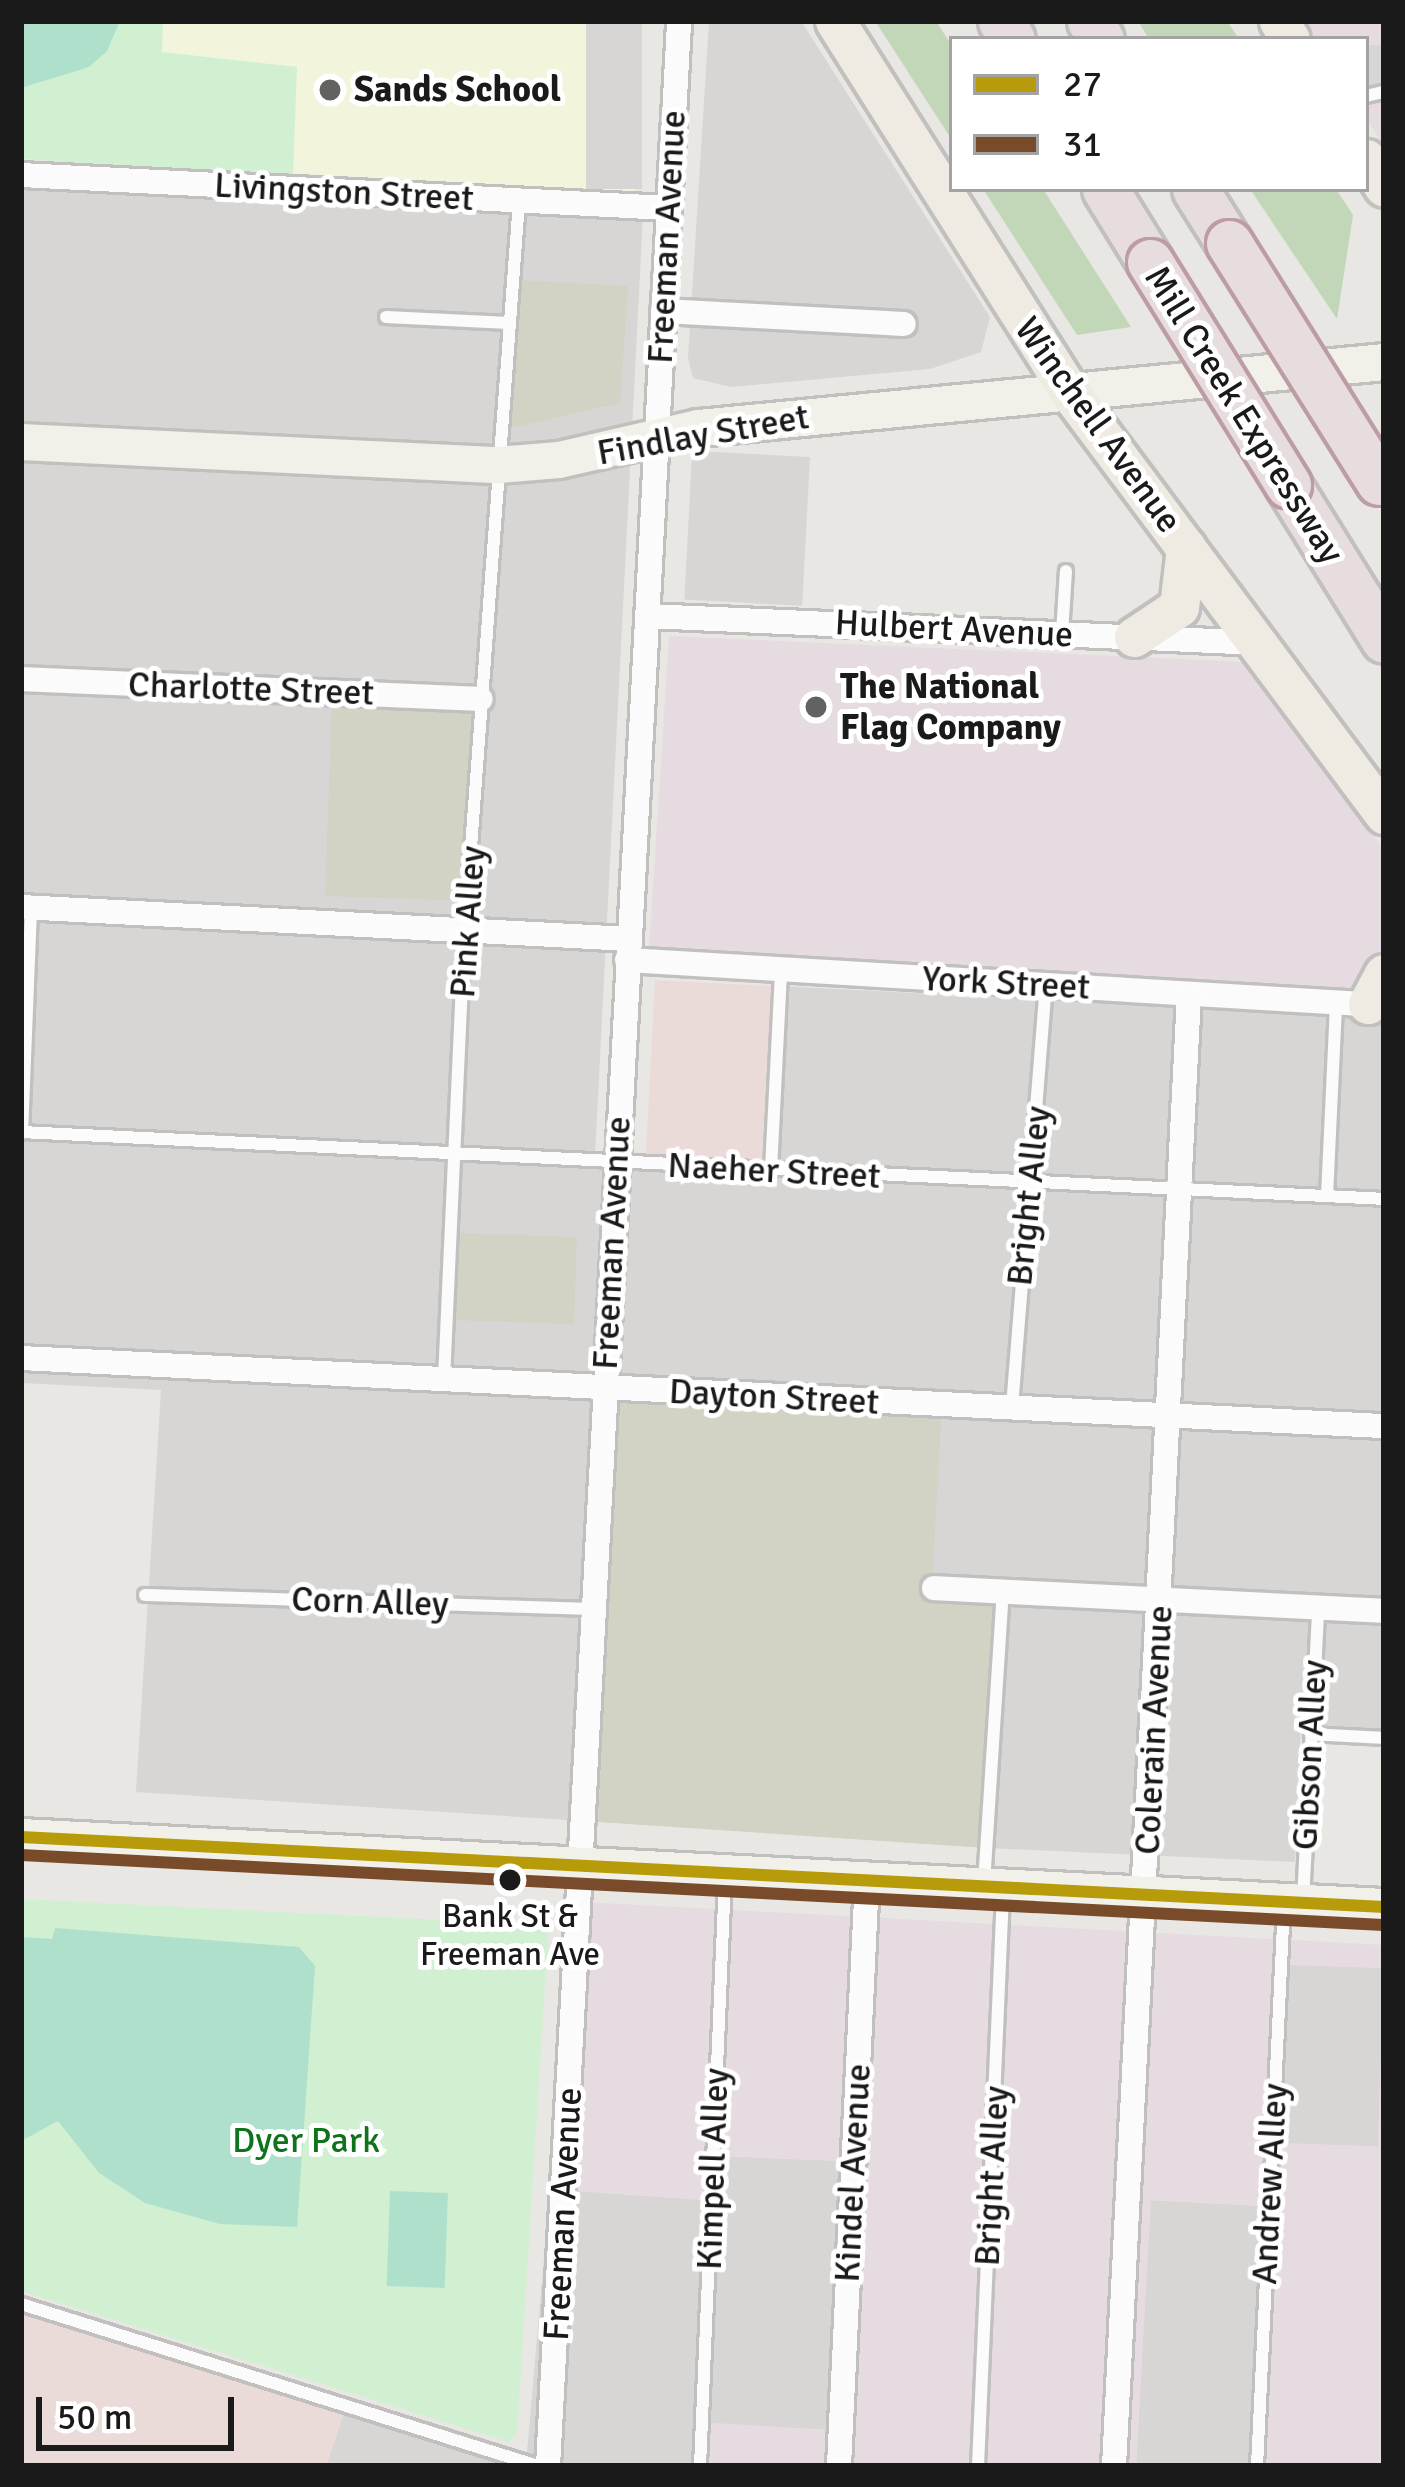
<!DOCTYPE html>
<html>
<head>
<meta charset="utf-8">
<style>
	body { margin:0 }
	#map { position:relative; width:1405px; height:2487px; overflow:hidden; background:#e9e7e3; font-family:Signika,sans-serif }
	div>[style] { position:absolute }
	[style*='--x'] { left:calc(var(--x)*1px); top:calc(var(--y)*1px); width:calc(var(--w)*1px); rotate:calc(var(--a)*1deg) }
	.residential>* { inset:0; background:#d8d6d4; transform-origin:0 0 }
	.commercial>* { inset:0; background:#ebdbd8; transform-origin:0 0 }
	.industrial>* { inset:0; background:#e7dbe2 }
	.education>* { inset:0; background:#f3f4dc }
	.religious>* { inset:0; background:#d7d6d4; transform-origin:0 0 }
	.construction>* { inset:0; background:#d2d2c5; transform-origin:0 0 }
	.forest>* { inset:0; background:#c2d7b8 }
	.park>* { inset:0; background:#d0f0d1 }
	.pitch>* { inset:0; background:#afe0cc; transform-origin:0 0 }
	.roads { filter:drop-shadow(3px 0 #c1c0bf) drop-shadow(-3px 0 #c1c0bf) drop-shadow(0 3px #c1c0bf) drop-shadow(0 -3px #c1c0bf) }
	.lane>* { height:12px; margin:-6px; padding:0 6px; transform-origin:6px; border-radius:6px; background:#fcfbfb }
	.street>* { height:24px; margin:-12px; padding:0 12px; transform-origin:12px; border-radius:12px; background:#fcfbfb }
	.secondary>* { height:36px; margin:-18px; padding:0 18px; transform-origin:18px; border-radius:18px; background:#f1f1e9 }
	.primary>* { height:39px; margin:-19.5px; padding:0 19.5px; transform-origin:19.5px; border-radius:19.5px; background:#efeae2 }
	.highway>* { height:45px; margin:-22.5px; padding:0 22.5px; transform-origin:22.5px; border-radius:22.5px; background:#e7ddde }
	.bridges { filter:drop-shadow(3px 0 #bd9ca4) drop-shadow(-3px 0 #bd9ca4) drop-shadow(0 3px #bd9ca4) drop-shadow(0 -3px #bd9ca4) }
	.highway-bridge>* { height:45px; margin:-22.5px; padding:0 22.5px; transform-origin:22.5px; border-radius:22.5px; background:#e7ddde }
	.bus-1>* { height:12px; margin:-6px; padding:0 6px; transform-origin:6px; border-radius:6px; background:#b79b0b }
	.bus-2>* { height:12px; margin:-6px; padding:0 6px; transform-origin:6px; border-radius:6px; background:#7a4b2a }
	.dots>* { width:33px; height:33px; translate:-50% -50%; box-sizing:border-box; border:6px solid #fff; border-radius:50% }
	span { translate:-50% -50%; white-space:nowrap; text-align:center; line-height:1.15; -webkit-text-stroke:10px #fff; paint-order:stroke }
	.bus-label { font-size:33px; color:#1a1a1a }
	.poi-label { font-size:36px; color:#1a1a1a; font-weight:700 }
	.left { translate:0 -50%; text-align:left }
	.street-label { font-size:36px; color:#1a1a1a }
	.park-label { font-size:36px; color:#0e731a }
	.frame { position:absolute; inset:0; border:24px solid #1a1a1a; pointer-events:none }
	.legend { position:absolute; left:949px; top:36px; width:420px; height:156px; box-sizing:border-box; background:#fff; border:3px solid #a3a3a3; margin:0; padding:15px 21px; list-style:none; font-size:36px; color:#1a1a1a }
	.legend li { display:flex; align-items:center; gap:24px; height:60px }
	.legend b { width:60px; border:3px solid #a3a3a3 }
	.scale { position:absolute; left:36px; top:2397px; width:198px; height:54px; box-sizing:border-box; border:6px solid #1a1a1a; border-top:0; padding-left:15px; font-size:36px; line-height:42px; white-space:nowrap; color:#1a1a1a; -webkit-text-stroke:9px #fff; paint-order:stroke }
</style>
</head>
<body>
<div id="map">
	<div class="residential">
		<div style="clip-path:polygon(709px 21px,801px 21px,990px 317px,981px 352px,930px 369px,731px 387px,693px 378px,688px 358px)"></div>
		<div style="clip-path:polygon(21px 187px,643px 215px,595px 1156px,646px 1160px,778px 986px,1384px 1017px,1384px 1729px,1301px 1724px,1295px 1862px,986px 1848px,996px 1603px,930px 1601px,942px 1414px,616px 1398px,598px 1822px,136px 1792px,161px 1390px,21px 1383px)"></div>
		<div style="left:810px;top:457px;width:149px;height:118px;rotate:93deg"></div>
		<div style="clip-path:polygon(721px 2156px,842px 2161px,829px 2430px,698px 2423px,695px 2466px,326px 2466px,349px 2398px,527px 2452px,550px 2189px,718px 2201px)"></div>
		<div style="left:1150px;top:2200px;width:113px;height:266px;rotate:3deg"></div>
	</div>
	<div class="commercial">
		<div style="left:655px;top:980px;width:123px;height:180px;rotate:3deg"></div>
		<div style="clip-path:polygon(21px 2296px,349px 2398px,326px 2466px,21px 2466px)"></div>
	</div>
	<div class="industrial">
		<div style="clip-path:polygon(1305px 21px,1384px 21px,1384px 146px,1366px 118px,1366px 39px,1316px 39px)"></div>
		<div style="clip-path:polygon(669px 636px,1247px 662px,1384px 850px,1384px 964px,1368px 989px,649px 950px)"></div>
		<div style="clip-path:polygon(566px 1901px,1384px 1945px,1384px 2466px,1249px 2466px,1263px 2206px,1151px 2200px,1136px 2466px,695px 2466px,697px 2422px,829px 2430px,842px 2161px,721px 2156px,719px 2201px,550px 2189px)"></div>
	</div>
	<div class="education">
		<div style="clip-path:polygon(21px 21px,642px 21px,634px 192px,21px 159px)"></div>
	</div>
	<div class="religious">
		<div style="left:586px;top:21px;width:56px;height:168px"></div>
		<div style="clip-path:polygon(1366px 45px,1384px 45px,1384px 111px,1366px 81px)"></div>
		<div style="left:273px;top:216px;width:231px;height:86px;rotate:2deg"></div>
		<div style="left:266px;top:307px;width:110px;height:112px;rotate:2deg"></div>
		<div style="left:965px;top:1024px;width:74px;height:146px;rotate:3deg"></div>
		<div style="clip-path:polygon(339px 1698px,431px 1702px,427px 1797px,311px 1792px,307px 1713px,337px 1714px)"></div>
		<div style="left:1289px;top:1965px;width:95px;height:178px;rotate:2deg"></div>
	</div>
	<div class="construction">
		<div style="clip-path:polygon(517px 280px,628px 286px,620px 403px,510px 428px)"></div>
		<div style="left:332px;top:699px;width:143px;height:197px;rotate:2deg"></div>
		<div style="left:456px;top:1233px;width:121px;height:87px;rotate:2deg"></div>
		<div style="clip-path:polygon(616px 1397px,942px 1413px,931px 1600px,997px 1603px,986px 1848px,598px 1822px)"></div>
	</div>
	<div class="forest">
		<div style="clip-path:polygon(875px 21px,936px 21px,952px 46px,952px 140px)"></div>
		<div style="clip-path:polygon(1138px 21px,1227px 21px,1239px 39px,1149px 39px)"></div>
		<div style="clip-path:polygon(983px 189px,1043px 189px,1131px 327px,1077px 335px)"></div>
		<div style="clip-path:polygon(1250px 189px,1336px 189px,1353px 215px,1337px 319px)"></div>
	</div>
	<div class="park">
		<div style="clip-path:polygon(21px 21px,163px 21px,162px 52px,297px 67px,293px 176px,21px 159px)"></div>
		<div style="clip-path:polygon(21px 1899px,542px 1925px,548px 1934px,517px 2434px,509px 2442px,21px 2291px)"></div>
	</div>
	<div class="pitch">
		<div style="clip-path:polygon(21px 21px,120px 21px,107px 51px,89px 67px,21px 88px)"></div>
		<div style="clip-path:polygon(55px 1928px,299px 1947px,315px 1966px,297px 2227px,220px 2224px,145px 2203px,99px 2173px,58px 2121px,21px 2141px,21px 1937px,52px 1939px)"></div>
		<div style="left:390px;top:2191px;width:58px;height:95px;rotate:2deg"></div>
	</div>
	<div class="roads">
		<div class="lane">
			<div style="--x:1366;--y:96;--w:18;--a:-13"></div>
			<div style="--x:386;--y:317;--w:123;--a:2.8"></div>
			<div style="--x:1062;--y:634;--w:63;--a:-86.4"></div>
			<div style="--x:21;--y:1132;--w:1365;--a:2.81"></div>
			<div style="--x:22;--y:1133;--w:225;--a:-87.7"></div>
			<div style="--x:771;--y:1170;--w:200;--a:-87.1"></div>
			<div style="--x:1327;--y:1196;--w:192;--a:-87.3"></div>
			<div style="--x:444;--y:1379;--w:424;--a:-87.4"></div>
			<div style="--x:463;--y:955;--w:755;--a:-85.75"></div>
			<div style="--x:1012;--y:1407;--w:422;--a:-85.4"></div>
			<div style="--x:145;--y:1595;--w:449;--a:1.8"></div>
			<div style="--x:1311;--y:1734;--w:73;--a:3.1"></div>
			<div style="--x:984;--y:1883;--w:292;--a:-86.3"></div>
			<div style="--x:1303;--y:1900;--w:291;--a:-87"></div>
			<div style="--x:21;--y:2304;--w:542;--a:17.4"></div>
			<div style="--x:700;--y:2466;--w:588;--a:-87.56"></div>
			<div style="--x:978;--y:2466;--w:573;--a:-87.5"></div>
			<div style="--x:1257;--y:2466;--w:563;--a:-87.25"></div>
		</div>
		<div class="street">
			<div style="--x:21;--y:175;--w:647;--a:2.92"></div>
			<div style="--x:663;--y:311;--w:241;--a:3.1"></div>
			<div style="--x:648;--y:616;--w:612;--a:2.53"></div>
			<div style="--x:21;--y:679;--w:460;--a:2.5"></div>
			<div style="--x:21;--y:907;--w:609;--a:3.01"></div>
			<div style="--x:627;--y:960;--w:754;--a:3.42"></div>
			<div style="--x:21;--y:1358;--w:1365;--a:2.86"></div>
			<div style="--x:934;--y:1588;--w:451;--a:2.9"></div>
			<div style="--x:548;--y:2466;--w:2449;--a:-86.93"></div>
			<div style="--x:839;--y:2466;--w:588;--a:-87.27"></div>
			<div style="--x:1114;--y:2466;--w:1474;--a:-87.08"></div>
		</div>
		<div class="secondary">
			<div style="--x:21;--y:442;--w:478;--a:2.8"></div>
			<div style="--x:498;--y:465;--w:61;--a:-4.7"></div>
			<div style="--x:559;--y:460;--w:144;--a:-12.9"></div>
			<div style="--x:699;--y:428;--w:688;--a:-5.5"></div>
			<div style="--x:21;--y:1837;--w:1365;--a:2.94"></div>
		</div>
		<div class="primary">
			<div style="--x:835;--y:21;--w:436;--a:57.7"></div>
			<div style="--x:1068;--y:390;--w:529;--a:53.3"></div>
			<div style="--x:1279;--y:21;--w:21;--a:59"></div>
			<div style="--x:1366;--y:159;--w:33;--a:57"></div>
			<div style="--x:1134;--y:637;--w:54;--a:-33.7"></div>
			<div style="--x:1179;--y:607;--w:60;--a:-83.3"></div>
			<div style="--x:1368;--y:1004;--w:34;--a:-62"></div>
		</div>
		<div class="highway">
			<div style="--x:1001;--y:21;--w:21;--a:59"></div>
			<div style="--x:1090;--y:21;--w:21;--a:59"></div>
			<div style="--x:1105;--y:189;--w:86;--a:58.3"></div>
			<div style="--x:1195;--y:189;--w:64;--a:57.8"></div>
			<div style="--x:1288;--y:485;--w:182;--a:58.2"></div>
		</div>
	</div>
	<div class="bridges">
		<div class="highway-bridge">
			<div style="--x:1229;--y:243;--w:282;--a:57.9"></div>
			<div style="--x:1150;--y:262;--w:262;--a:58.2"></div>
		</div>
	</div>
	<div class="bus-1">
		<div style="--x:21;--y:1837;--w:1365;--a:2.94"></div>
	</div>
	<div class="bus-2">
		<div style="--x:21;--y:1855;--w:1364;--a:2.94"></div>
	</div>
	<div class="dots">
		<div style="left:330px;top:90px;background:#626260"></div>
		<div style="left:816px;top:707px;background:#626260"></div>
		<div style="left:510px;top:1880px;background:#1a1a1a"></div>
	</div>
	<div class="bus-label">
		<span style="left:510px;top:1936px">Bank St &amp;<br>Freeman Ave</span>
	</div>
	<div class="poi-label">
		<span class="left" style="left:354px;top:90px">Sands School</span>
		<span class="left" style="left:840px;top:707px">The National<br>Flag Company</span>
	</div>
	<div class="street-label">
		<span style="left:344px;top:192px;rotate:3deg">Livingston Street</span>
		<span style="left:667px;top:237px;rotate:-87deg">Freeman Avenue</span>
		<span style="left:1244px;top:415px;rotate:58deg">Mill Creek Expressway</span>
		<span style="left:1098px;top:425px;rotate:54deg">Winchell Avenue</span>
		<span style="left:703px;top:435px;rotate:-10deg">Findlay Street</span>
		<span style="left:954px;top:629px;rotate:3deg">Hulbert Avenue</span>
		<span style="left:251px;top:689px;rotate:2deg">Charlotte Street</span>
		<span style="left:468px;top:922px;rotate:-86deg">Pink Alley</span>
		<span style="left:1006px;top:983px;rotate:3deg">York Street</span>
		<span style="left:774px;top:1171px;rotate:3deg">Naeher Street</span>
		<span style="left:1029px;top:1196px;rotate:-84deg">Bright Alley</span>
		<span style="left:612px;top:1243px;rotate:-87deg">Freeman Avenue</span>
		<span style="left:774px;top:1397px;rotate:3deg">Dayton Street</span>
		<span style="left:370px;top:1602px;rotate:2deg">Corn Alley</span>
		<span style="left:1154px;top:1730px;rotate:-87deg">Colerain Avenue</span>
		<span style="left:1310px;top:1755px;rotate:-87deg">Gibson Alley</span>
		<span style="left:713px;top:2169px;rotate:-88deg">Kimpell Alley</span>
		<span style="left:853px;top:2173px;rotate:-87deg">Kindel Avenue</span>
		<span style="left:992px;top:2176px;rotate:-87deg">Bright Alley</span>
		<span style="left:1270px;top:2184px;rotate:-87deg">Andrew Alley</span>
		<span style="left:563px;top:2214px;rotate:-87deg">Freeman Avenue</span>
	</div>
	<div class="park-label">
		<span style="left:306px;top:2141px">Dyer Park</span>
	</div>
	<div class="frame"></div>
	<ul class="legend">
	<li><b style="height:15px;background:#b79b0b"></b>27</li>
	<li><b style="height:15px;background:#7a4b2a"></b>31</li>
	</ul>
	<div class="scale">50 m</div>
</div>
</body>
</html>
